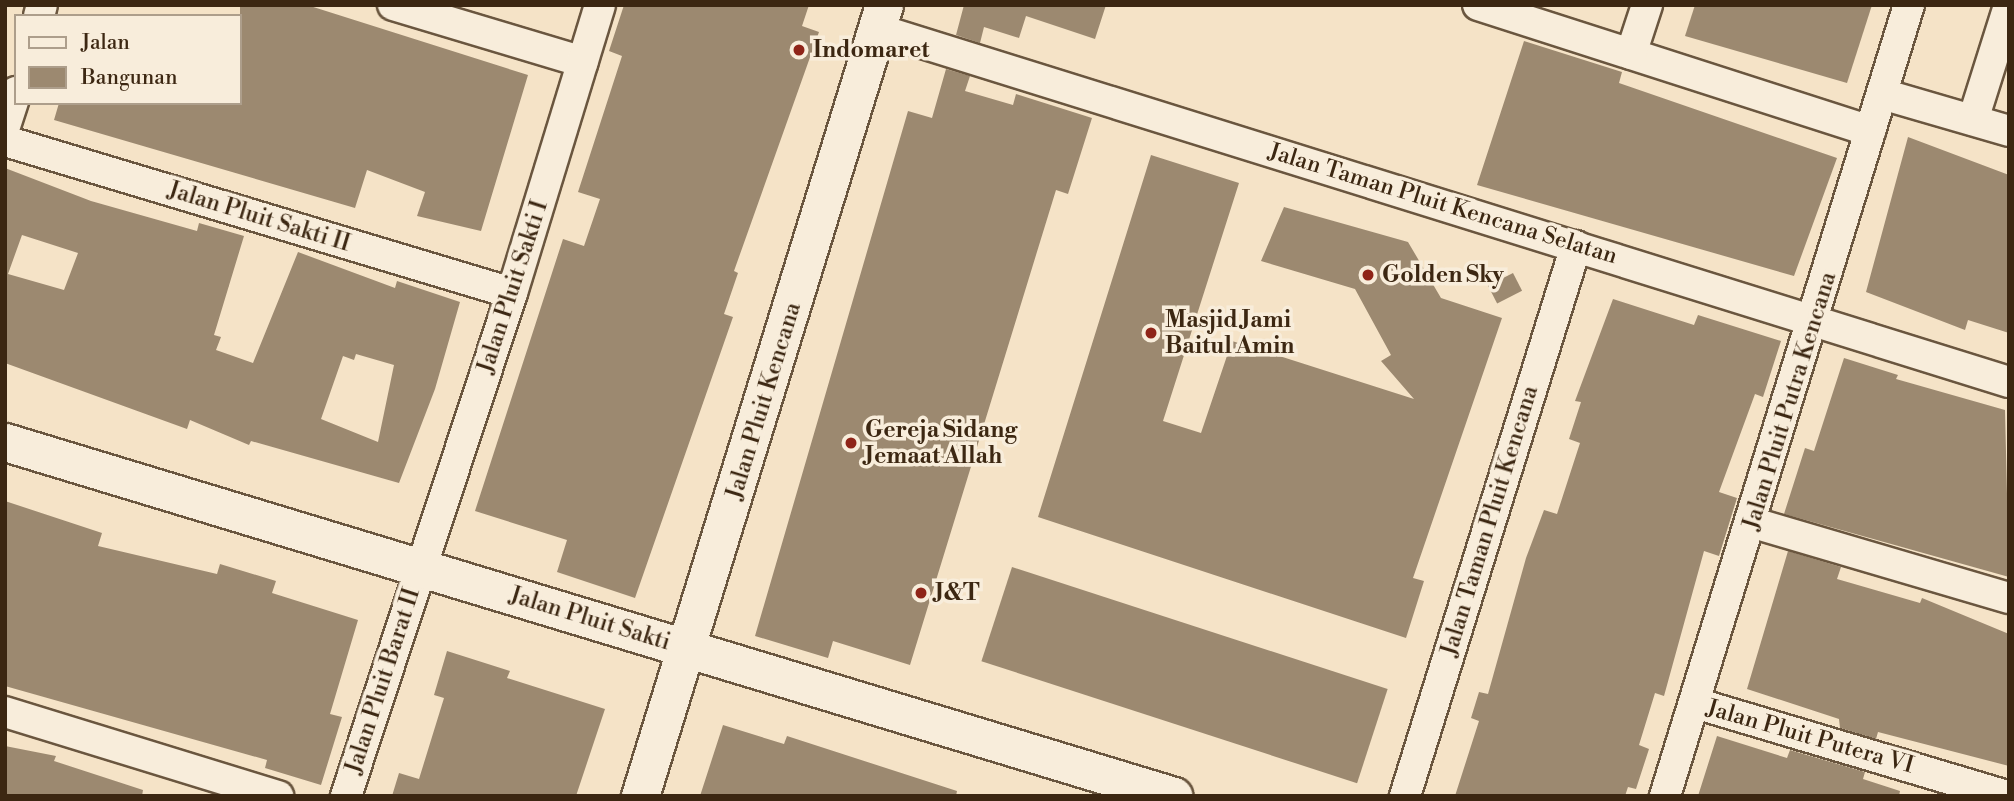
<!DOCTYPE html>
<html>
<head>
<meta charset="utf-8">
<style>
	body { margin:0 }
	#map { position:relative; width:2014px; height:801px; overflow:hidden; background:#f5e3c7; font-family:"Libre Bodoni",serif }
	div>[style] { position:absolute }
	[style*='--x'] { left:calc(var(--x)*1px); top:calc(var(--y)*1px); width:calc(var(--w)*1px); rotate:calc(var(--a)*1deg) }
	.building>* { inset:0; background:#9c8970; transform-origin:0 0 }
	.roads { filter:drop-shadow(2px 0 #6a563f) drop-shadow(-2px 0 #6a563f) drop-shadow(0 2px #6a563f) drop-shadow(0 -2px #6a563f) }
	.minor>* { height:30px; margin:-15px; padding:0 15px; transform-origin:15px; border-radius:15px; background:#f8eddb }
	.tertiary>* { height:37px; margin:-18.5px; padding:0 18.5px; transform-origin:18.5px; border-radius:18.5px; background:#f8eddb }
	.dots>* { width:19px; height:19px; translate:-50% -50%; box-sizing:border-box; border:4px solid #f8eddb; border-radius:50% }
	span { translate:-50% -50%; white-space:nowrap; text-align:center; line-height:1.15; -webkit-text-stroke:7px #f8eddb; paint-order:stroke }
	.poi-label { font-size:23px; color:#3c2712; font-weight:700 }
	.left { translate:0 -50%; text-align:left }
	.street-label { font-size:23px; color:#3c2712 }
	.frame { position:absolute; inset:0; border:7px solid #3c2712; pointer-events:none }
	.legend { position:absolute; left:14px; top:14px; width:228px; height:91px; box-sizing:border-box; background:#f8eddb; border:2px solid #ad9e8b; margin:0; padding:9px 12px; list-style:none; font-size:21px; color:#3c2712 }
	.legend li { display:flex; align-items:center; gap:14px; height:35px }
	.legend b { width:35px; border:2px solid #ad9e8b }
</style>
</head>
<body>
<div id="map">
	<div class="building">
		<div style="clip-path:polygon(240px 5px,307px 5px,528px 75px,481px 231px,417px 216px,425px 192px,367px 170px,355px 208px,54px 120px,59px 103px,240px 103px)"></div>
		<div style="clip-path:polygon(624px 5px,809px 5px,802px 26px,819px 32px,734px 271px,738px 273px,724px 314px,733px 317px,635px 598px,557px 572px,567px 540px,475px 511px,563px 239px,584px 246px,600px 199px,578px 192px,622px 56px,609px 51px)"></div>
		<div style="clip-path:polygon(964px 5px,1106px 5px,1095px 39px,1026px 16px,1019px 38px,984px 27px,980px 43px,956px 35px)"></div>
		<div style="clip-path:polygon(1695px 5px,1872px 5px,1847px 83px,1685px 36px)"></div>
		<div style="clip-path:polygon(1524px 41px,1622px 72px,1619px 83px,1837px 158px,1794px 276px,1477px 185px)"></div>
		<div style="clip-path:polygon(946px 69px,970px 76px,965px 91px,1013px 105px,1016px 94px,1092px 118px,1068px 194px,1056px 190px,910px 665px,833px 641px,828px 658px,755px 636px,908px 111px,932px 118px)"></div>
		<div style="clip-path:polygon(1908px 137px,2009px 175px,2009px 333px,1968px 320px,1965px 330px,1866px 292px)"></div>
		<div style="clip-path:polygon(1151px 155px,1239px 183px,1163px 421px,1201px 433px,1232px 341px,1414px 399px,1381px 361px,1391px 355px,1355px 289px,1261px 261px,1284px 207px,1408px 242px,1441px 298px,1502px 318px,1413px 578px,1424px 581px,1406px 638px,1038px 517px)"></div>
		<div style="clip-path:polygon(evenodd,5px 168px,91px 201px,197px 231px,199px 223px,244px 236px,214px 335px,221px 337px,216px 350px,253px 363px,298px 252px,395px 288px,397px 281px,460px 302px,435px 389px,399px 483px,251px 441px,249px 445px,190px 420px,187px 429px,5px 363px,5px 168px,22px 235px,78px 253px,64px 290px,8px 274px,22px 235px,5px 168px,356px 354px,394px 365px,378px 442px,321px 419px,343px 356px,354px 360px,356px 354px)"></div>
		<div style="left:1513px;top:273px;width:20px;height:28px;rotate:63deg"></div>
		<div style="clip-path:polygon(1613px 299px,1694px 325px,1698px 315px,1781px 341px,1763px 397px,1755px 394px,1719px 492px,1737px 498px,1719px 556px,1704px 551px,1664px 696px,1655px 693px,1639px 745px,1649px 749px,1636px 789px,1628px 787px,1625px 796px,1455px 796px,1479px 721px,1471px 718px,1479px 692px,1488px 694px,1526px 558px,1544px 510px,1557px 514px,1580px 443px,1569px 439px,1581px 402px,1575px 401px)"></div>
		<div style="clip-path:polygon(1844px 358px,1898px 375px,1896px 379px,2005px 410px,2009px 577px,1784px 514px,1805px 448px,1814px 451px)"></div>
		<div style="clip-path:polygon(5px 501px,102px 533px,98px 546px,217px 574px,220px 564px,276px 581px,272px 593px,358px 620px,330px 714px,342px 717px,321px 785px,265px 768px,267px 760px,5px 686px)"></div>
		<div style="clip-path:polygon(1788px 551px,1841px 567px,1837px 579px,1920px 603px,1922px 598px,2009px 634px,2009px 766px,1878px 732px,1876px 739px,1840px 728px,1839px 719px,1747px 689px)"></div>
		<div style="left:1012px;top:567px;width:395px;height:99px;rotate:18deg"></div>
		<div style="clip-path:polygon(447px 651px,510px 671px,507px 678px,605px 709px,576px 796px,392px 796px,399px 773px,419px 779px,444px 698px,434px 695px)"></div>
		<div style="clip-path:polygon(723px 725px,784px 744px,787px 736px,957px 791px,956px 796px,700px 796px)"></div>
		<div style="clip-path:polygon(1717px 736px,1787px 758px,1790px 750px,1865px 772px,1863px 779px,1900px 791px,1899px 796px,1698px 796px)"></div>
		<div style="clip-path:polygon(5px 746px,56px 756px,54px 761px,143px 790px,142px 796px,5px 796px)"></div>
	</div>
	<div class="roads">
		<div class="minor">
			<div style="--x:393;--y:5;--w:198;--a:16.7"></div>
			<div style="--x:1478;--y:5;--w:412;--a:17.8"></div>
			<div style="--x:39;--y:16;--w:11;--a:-75"></div>
			<div style="--x:877;--y:29;--w:1186;--a:17.32"></div>
			<div style="--x:1631;--y:54;--w:52;--a:-71.9"></div>
			<div style="--x:1882;--y:94;--w:132;--a:16.2"></div>
			<div style="--x:1973;--y:120;--w:120;--a:-72.5"></div>
			<div style="--x:5;--y:126;--w:36;--a:-72"></div>
			<div style="--x:5;--y:141;--w:529;--a:16.69"></div>
			<div style="--x:1754;--y:523;--w:266;--a:16.4"></div>
			<div style="--x:1695;--y:703;--w:325;--a:16.6"></div>
			<div style="--x:5;--y:712;--w:286;--a:17.1"></div>
			<div style="--x:346;--y:796;--w:530;--a:-71.74"></div>
			<div style="--x:512;--y:293;--w:301;--a:-73"></div>
			<div style="--x:1405;--y:796;--w:576;--a:-72.73"></div>
			<div style="--x:1665;--y:796;--w:828;--a:-72.86"></div>
		</div>
		<div class="tertiary">
			<div style="--x:5;--y:442;--w:1221;--a:16.85"></div>
			<div style="--x:640;--y:796;--w:828;--a:-72.86"></div>
		</div>
	</div>
	<div class="dots">
		<div style="left:799px;top:50px;background:#8f2418"></div>
		<div style="left:1368px;top:275px;background:#8f2418"></div>
		<div style="left:1151px;top:333px;background:#8f2418"></div>
		<div style="left:851px;top:443px;background:#8f2418"></div>
		<div style="left:921px;top:593px;background:#8f2418"></div>
	</div>
	<div class="poi-label">
		<span class="left" style="left:813px;top:50px">Indomaret</span>
		<span class="left" style="left:1382px;top:275px">Golden Sky</span>
		<span class="left" style="left:1165px;top:333px">Masjid Jami<br>Baitul Amin</span>
		<span class="left" style="left:865px;top:443px">Gereja Sidang<br>Jemaat Allah</span>
		<span class="left" style="left:935px;top:593px">J&amp;T</span>
	</div>
	<div class="street-label">
		<span style="left:1443px;top:204px;rotate:17deg">Jalan Taman Pluit Kencana Selatan</span>
		<span style="left:259px;top:217px;rotate:17deg">Jalan Pluit Sakti II</span>
		<span style="left:513px;top:287px;rotate:-72deg">Jalan Pluit Sakti I</span>
		<span style="left:764px;top:401px;rotate:-73deg">Jalan Pluit Kencana</span>
		<span style="left:1790px;top:401px;rotate:-73deg">Jalan Pluit Putra Kencana</span>
		<span style="left:1490px;top:521px;rotate:-73deg">Jalan Taman Pluit Kencana</span>
		<span style="left:590px;top:619px;rotate:17deg">Jalan Pluit Sakti</span>
		<span style="left:383px;top:681px;rotate:-72deg">Jalan Pluit Barat II</span>
		<span style="left:1810px;top:737px;rotate:16deg">Jalan Pluit Putera VI</span>
	</div>
	<div class="frame"></div>
	<ul class="legend">
	<li><b style="height:9px;background:#f8eddb"></b>Jalan</li>
	<li><b style="height:19px;background:#9c8970"></b>Bangunan</li>
	</ul>
</div>
</body>
</html>
